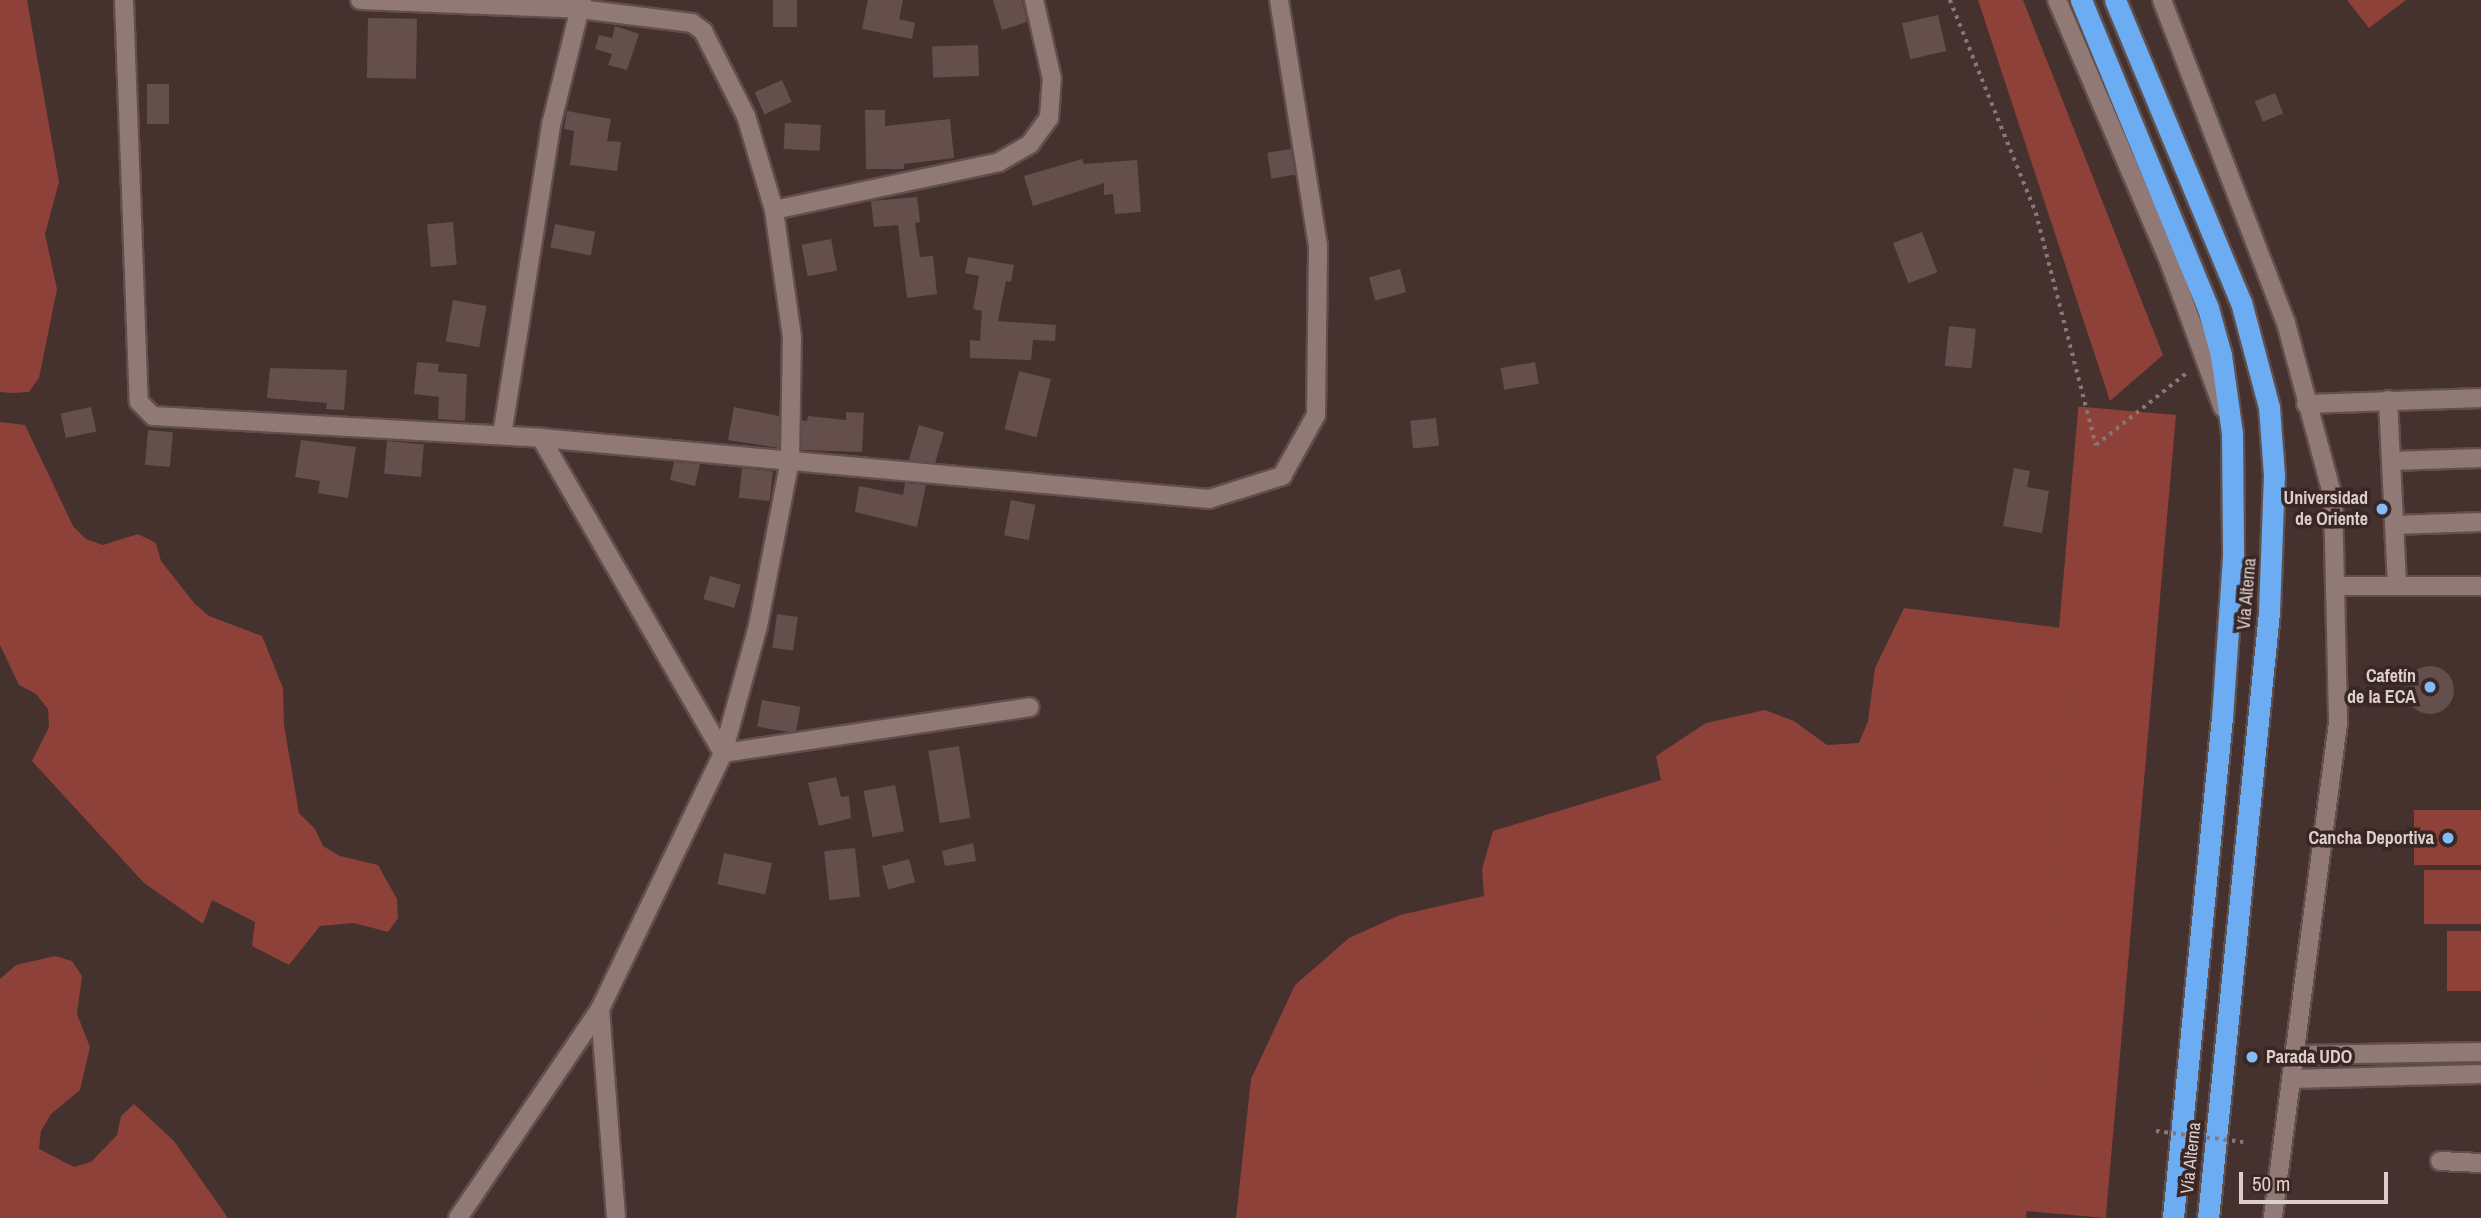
<!DOCTYPE html>
<html>
<head>
<meta charset="utf-8">
<style>
	body { margin:0 }
	#map { position:relative; width:2481px; height:1218px; overflow:hidden; background:#45312e; font-family:"Archivo Narrow",sans-serif }
	div>[style] { position:absolute }
	[style*='--x'] { left:calc(var(--x)*1px); top:calc(var(--y)*1px); width:calc(var(--w)*1px); rotate:calc(var(--a)*1deg) }
	.green>* { inset:0; background:#8d4138; transform-origin:0 0 }
	.building>* { inset:0; background:#654f4c; transform-origin:0 0 }
	.round { border-radius:50% }
	.path>* { height:3.5px; margin-top:-1.75px; transform-origin:0; background:repeating-linear-gradient(90deg,#887775 0 3.5px,transparent 0 8.5px) }
	.roads { filter:drop-shadow(2px 0 #5f4f4d) drop-shadow(-2px 0 #5f4f4d) drop-shadow(0 2px #5f4f4d) drop-shadow(0 -2px #5f4f4d) }
	.minor>* { height:18px; margin:-9px; padding:0 9px; transform-origin:9px; border-radius:9px; background:#917a76 }
	.highway>* { height:21px; margin:-10.5px; padding:0 10.5px; transform-origin:10.5px; border-radius:10.5px; background:#6cacf3 }
	.path-bridge>* { height:3.5px; margin-top:-1.75px; transform-origin:0; background:repeating-linear-gradient(90deg,#887775 0 3.5px,transparent 0 8.5px) }
	.dots>* { width:19px; height:19px; translate:-50% -50%; box-sizing:border-box; border:4px solid #3a2724; border-radius:50% }
	span { translate:-50% -50%; white-space:nowrap; text-align:center; line-height:1.15; -webkit-text-stroke:7px #3a2724; paint-order:stroke }
	.poi-label { font-size:18px; color:#dbcecc; font-weight:700 }
	.right { translate:-100% -50%; text-align:right }
	.left { translate:0 -50%; text-align:left }
	.street-label { font-size:18px; color:#dbcecc }
	.scale { position:absolute; left:2239px; top:1172px; width:149px; height:32px; box-sizing:border-box; border:4px solid #dbcecc; border-top:0; padding-left:9px; font-size:21px; line-height:24px; white-space:nowrap; color:#dbcecc; -webkit-text-stroke:5px #3a2724; paint-order:stroke }
</style>
</head>
<body>
<div id="map">
	<div class="green">
		<div style="clip-path:polygon(0 0,27px 0,59px 182px,45px 234px,57px 289px,39px 378px,29px 392px,12px 393px,0 392px)"></div>
		<div style="clip-path:polygon(1978px 0,2023px 0,2163px 355px,2110px 401px)"></div>
		<div style="clip-path:polygon(2347px 0,2406px 0,2369px 28px)"></div>
		<div style="left:2176px;top:415px;width:806px;height:98px;rotate:95deg"></div>
		<div style="clip-path:polygon(0 422px,25px 425px,73px 526px,86px 539px,103px 545px,138px 534px,156px 543px,161px 561px,195px 604px,209px 616px,262px 636px,283px 688px,284px 725px,299px 813px,315px 829px,323px 846px,340px 856px,378px 865px,397px 899px,398px 918px,388px 932px,354px 923px,320px 926px,289px 965px,252px 946px,255px 922px,212px 900px,203px 924px,144px 883px,32px 761px,49px 727px,48px 709px,36px 694px,19px 685px,0 645px)"></div>
		<div style="clip-path:polygon(1904px 608px,2070px 629px,2026px 1218px,1236px 1218px,1251px 1079px,1295px 985px,1349px 938px,1400px 915px,1484px 896px,1482px 869px,1493px 831px,1661px 780px,1656px 756px,1706px 723px,1765px 710px,1794px 721px,1827px 745px,1859px 743px,1868px 721px,1875px 668px)"></div>
		<div style="left:2481px;top:810px;width:55px;height:67px;rotate:90deg"></div>
		<div style="left:2481px;top:870px;width:54px;height:57px;rotate:90deg"></div>
		<div style="left:2447px;top:931px;width:34px;height:60px"></div>
		<div style="clip-path:polygon(55px 956px,72px 961px,82px 976px,77px 1014px,90px 1047px,80px 1090px,51px 1114px,41px 1131px,39px 1149px,74px 1167px,91px 1162px,117px 1135px,121px 1116px,134px 1104px,174px 1141px,228px 1218px,0 1218px,0 979px,16px 965px)"></div>
	</div>
	<div class="building">
		<div style="left:773px;top:0;width:24px;height:27px"></div>
		<div style="clip-path:polygon(868px 0,903px 0,899px 19px,915px 23px,912px 39px,862px 29px)"></div>
		<div style="clip-path:polygon(993px 0,1022px 0,1027px 22px,1002px 30px)"></div>
		<div style="left:1938px;top:15px;width:37px;height:37px;rotate:77deg"></div>
		<div style="left:368px;top:18px;width:49px;height:60px;rotate:1deg"></div>
		<div style="clip-path:polygon(615px 26px,639px 34px,627px 70px,608px 65px,612px 54px,595px 49px,599px 35px,612px 38px)"></div>
		<div style="left:978px;top:45px;width:31px;height:46px;rotate:88deg"></div>
		<div style="left:782px;top:80px;width:24px;height:30px;rotate:66deg"></div>
		<div style="left:147px;top:84px;width:22px;height:40px"></div>
		<div style="left:2275px;top:93px;width:22px;height:22px;rotate:68deg"></div>
		<div style="clip-path:polygon(865px 110px,885px 110px,885px 126px,950px 119px,954px 158px,904px 164px,904px 169px,866px 169px)"></div>
		<div style="clip-path:polygon(567px 111px,611px 119px,607px 141px,621px 142px,617px 171px,570px 165px,574px 131px,564px 129px)"></div>
		<div style="left:785px;top:123px;width:36px;height:26px;rotate:3deg"></div>
		<div style="left:1291px;top:149px;width:26px;height:24px;rotate:81deg"></div>
		<div style="clip-path:polygon(1082px 159px,1084px 164px,1137px 160px,1141px 212px,1115px 214px,1113px 194px,1104px 195px,1104px 183px,1033px 206px,1024px 176px)"></div>
		<div style="clip-path:polygon(917px 197px,920px 222px,915px 223px,920px 257px,933px 256px,937px 294px,907px 298px,898px 225px,874px 227px,871px 201px)"></div>
		<div style="left:453px;top:222px;width:43px;height:26px;rotate:85deg"></div>
		<div style="left:555px;top:224px;width:41px;height:24px;rotate:11deg"></div>
		<div style="left:1922px;top:232px;width:43px;height:31px;rotate:69deg"></div>
		<div style="left:831px;top:239px;width:32px;height:30px;rotate:79deg"></div>
		<div style="clip-path:polygon(968px 257px,1014px 265px,1011px 282px,1006px 281px,998px 321px,1056px 325px,1055px 341px,1033px 340px,1031px 360px,970px 358px,970px 340px,980px 341px,982px 311px,973px 309px,979px 276px,965px 273px)"></div>
		<div style="left:1400px;top:269px;width:24px;height:32px;rotate:75deg"></div>
		<div style="left:453px;top:300px;width:34px;height:42px;rotate:10deg"></div>
		<div style="left:1949px;top:326px;width:27px;height:40px;rotate:6deg"></div>
		<div style="clip-path:polygon(417px 362px,439px 364px,438px 372px,467px 374px,465px 421px,438px 419px,439px 397px,414px 394px)"></div>
		<div style="left:1535px;top:362px;width:22px;height:35px;rotate:80deg"></div>
		<div style="clip-path:polygon(270px 368px,347px 370px,344px 410px,326px 409px,327px 403px,267px 398px)"></div>
		<div style="left:1019px;top:371px;width:33px;height:60px;rotate:14deg"></div>
		<div style="left:91px;top:407px;width:25px;height:31px;rotate:78deg"></div>
		<div style="clip-path:polygon(734px 407px,779px 416px,779px 448px,728px 440px)"></div>
		<div style="clip-path:polygon(846px 412px,864px 413px,862px 452px,802px 450px,802px 420px,807px 421px,808px 416px,846px 420px)"></div>
		<div style="left:1436px;top:418px;width:28px;height:26px;rotate:84deg"></div>
		<div style="left:919px;top:425px;width:26px;height:36px;rotate:16deg"></div>
		<div style="left:148px;top:430px;width:25px;height:35px;rotate:5deg"></div>
		<div style="clip-path:polygon(301px 440px,356px 447px,348px 498px,318px 493px,320px 481px,295px 477px)"></div>
		<div style="left:387px;top:441px;width:37px;height:33px;rotate:5deg"></div>
		<div style="clip-path:polygon(674px 462px,700px 464px,695px 486px,670px 480px)"></div>
		<div style="left:742px;top:468px;width:31px;height:30px;rotate:6deg"></div>
		<div style="clip-path:polygon(2014px 468px,2030px 471px,2027px 487px,2049px 491px,2042px 533px,2003px 526px)"></div>
		<div style="clip-path:polygon(905px 483px,926px 485px,917px 527px,855px 512px,859px 486px,903px 495px)"></div>
		<div style="left:1011px;top:500px;width:25px;height:36px;rotate:11deg"></div>
		<div style="left:710px;top:576px;width:32px;height:24px;rotate:16deg"></div>
		<div style="left:777px;top:614px;width:21px;height:34px;rotate:8deg"></div>
		<div class="round" style="left:2406px;top:666px;width:48px;height:48px"></div>
		<div style="left:762px;top:700px;width:39px;height:27px;rotate:10deg"></div>
		<div style="left:959px;top:746px;width:73px;height:31px;rotate:81deg"></div>
		<div style="clip-path:polygon(836px 777px,841px 797px,849px 796px,851px 818px,819px 826px,808px 783px)"></div>
		<div style="left:895px;top:785px;width:47px;height:32px;rotate:79deg"></div>
		<div style="clip-path:polygon(973px 843px,976px 861px,945px 866px,942px 851px)"></div>
		<div style="left:855px;top:848px;width:49px;height:31px;rotate:84deg"></div>
		<div style="left:724px;top:853px;width:49px;height:32px;rotate:12deg"></div>
		<div style="left:909px;top:859px;width:24px;height:28px;rotate:75deg"></div>
	</div>
	<div class="path">
		<div style="--x:1950;--y:0;--w:230;--a:68"></div>
		<div style="--x:2036;--y:213;--w:240;--a:75.5"></div>
		<div style="--x:2096;--y:445;--w:119;--a:-38.5"></div>
	</div>
	<div class="roads">
		<div class="minor">
			<div style="--x:124;--y:0;--w:402;--a:87.9"></div>
			<div style="--x:139;--y:402;--w:20;--a:45"></div>
			<div style="--x:153;--y:416;--w:389;--a:3.2"></div>
			<div style="--x:541;--y:438;--w:671;--a:5.22"></div>
			<div style="--x:1209;--y:499;--w:77;--a:-17.5"></div>
			<div style="--x:1282;--y:476;--w:70;--a:-60.9"></div>
			<div style="--x:1316;--y:415;--w:169;--a:-89.3"></div>
			<div style="--x:1318;--y:246;--w:249;--a:-99"></div>
			<div style="--x:360;--y:0;--w:220;--a:2.3"></div>
			<div style="--x:580;--y:9;--w:113;--a:7.1"></div>
			<div style="--x:692;--y:23;--w:14;--a:36"></div>
			<div style="--x:703;--y:31;--w:95;--a:63.2"></div>
			<div style="--x:746;--y:116;--w:98;--a:73.4"></div>
			<div style="--x:2057;--y:0;--w:287;--a:66.8"></div>
			<div style="--x:2170;--y:264;--w:153;--a:69.8"></div>
			<div style="--x:2162;--y:0;--w:346;--a:69"></div>
			<div style="--x:2286;--y:323;--w:180;--a:74.9"></div>
			<div style="--x:2333;--y:497;--w:226;--a:88.7"></div>
			<div style="--x:2338;--y:723;--w:499;--a:97.5"></div>
			<div style="--x:2388;--y:400;--w:183;--a:87.2"></div>
			<div style="--x:2306;--y:404;--w:175;--a:-2"></div>
			<div style="--x:502;--y:435;--w:314;--a:-81"></div>
			<div style="--x:551;--y:125;--w:129;--a:-76.1"></div>
			<div style="--x:541;--y:438;--w:364;--a:60"></div>
			<div style="--x:723;--y:753;--w:310;--a:-8.5"></div>
			<div style="--x:2391;--y:461;--w:90;--a:-1.9"></div>
			<div style="--x:2394;--y:525;--w:87;--a:-2"></div>
			<div style="--x:2335;--y:586;--w:146;--a:0"></div>
			<div style="--x:600;--y:1009;--w:210;--a:85.6"></div>
			<div style="--x:2295;--y:1055;--w:186;--a:-0.9"></div>
			<div style="--x:2291;--y:1079;--w:190;--a:-1.5"></div>
			<div style="--x:2440;--y:1161;--w:41;--a:2.8"></div>
			<div style="--x:458;--y:1218;--w:253;--a:-55.8"></div>
			<div style="--x:600;--y:1009;--w:284;--a:-64.3"></div>
			<div style="--x:723;--y:753;--w:132;--a:-74.6"></div>
			<div style="--x:758;--y:626;--w:169;--a:-79.1"></div>
			<div style="--x:790;--y:460;--w:123;--a:-89.1"></div>
			<div style="--x:792;--y:337;--w:128;--a:-98.1"></div>
			<div style="--x:774;--y:210;--w:230;--a:-12"></div>
			<div style="--x:999;--y:162;--w:36;--a:-30"></div>
			<div style="--x:1030;--y:144;--w:32;--a:-54"></div>
			<div style="--x:1049;--y:118;--w:39;--a:-86"></div>
			<div style="--x:1052;--y:79;--w:81;--a:-102.8"></div>
		</div>
		<div class="highway">
			<div style="--x:2081;--y:0;--w:333;--a:67.6"></div>
			<div style="--x:2208;--y:308;--w:49;--a:74.5"></div>
			<div style="--x:2221;--y:355;--w:79;--a:82"></div>
			<div style="--x:2232;--y:433;--w:124;--a:89.5"></div>
			<div style="--x:2233;--y:557;--w:160;--a:93.9"></div>
			<div style="--x:2222;--y:717;--w:503;--a:95.59"></div>
			<div style="--x:2115;--y:0;--w:327;--a:67.4"></div>
			<div style="--x:2241;--y:302;--w:109;--a:75.1"></div>
			<div style="--x:2269;--y:407;--w:68;--a:85.8"></div>
			<div style="--x:2274;--y:475;--w:137;--a:92.1"></div>
			<div style="--x:2269;--y:612;--w:609;--a:95.75"></div>
		</div>
	</div>
	<div class="path-bridge">
		<div style="--x:2156;--y:1131;--w:88;--a:7.2"></div>
	</div>
	<div class="dots">
		<div style="left:2382px;top:509px;background:#84bcfb"></div>
		<div style="left:2430px;top:687px;background:#84bcfb"></div>
		<div style="left:2448px;top:838px;background:#84bcfb"></div>
		<div style="left:2252px;top:1057px;background:#84bcfb"></div>
	</div>
	<div class="poi-label">
		<span class="right" style="left:2368px;top:509px">Universidad<br>de Oriente</span>
		<span class="right" style="left:2416px;top:687px">Cafetín<br>de la ECA</span>
		<span class="right" style="left:2434px;top:838px">Cancha Deportiva</span>
		<span class="left" style="left:2266px;top:1057px">Parada UDO</span>
	</div>
	<div class="street-label">
		<span style="left:2247px;top:594px;rotate:-85deg">Vía Alterna</span>
		<span style="left:2191px;top:1158px;rotate:-84deg">Vía Alterna</span>
	</div>
	<div class="scale">50 m</div>
</div>
</body>
</html>
